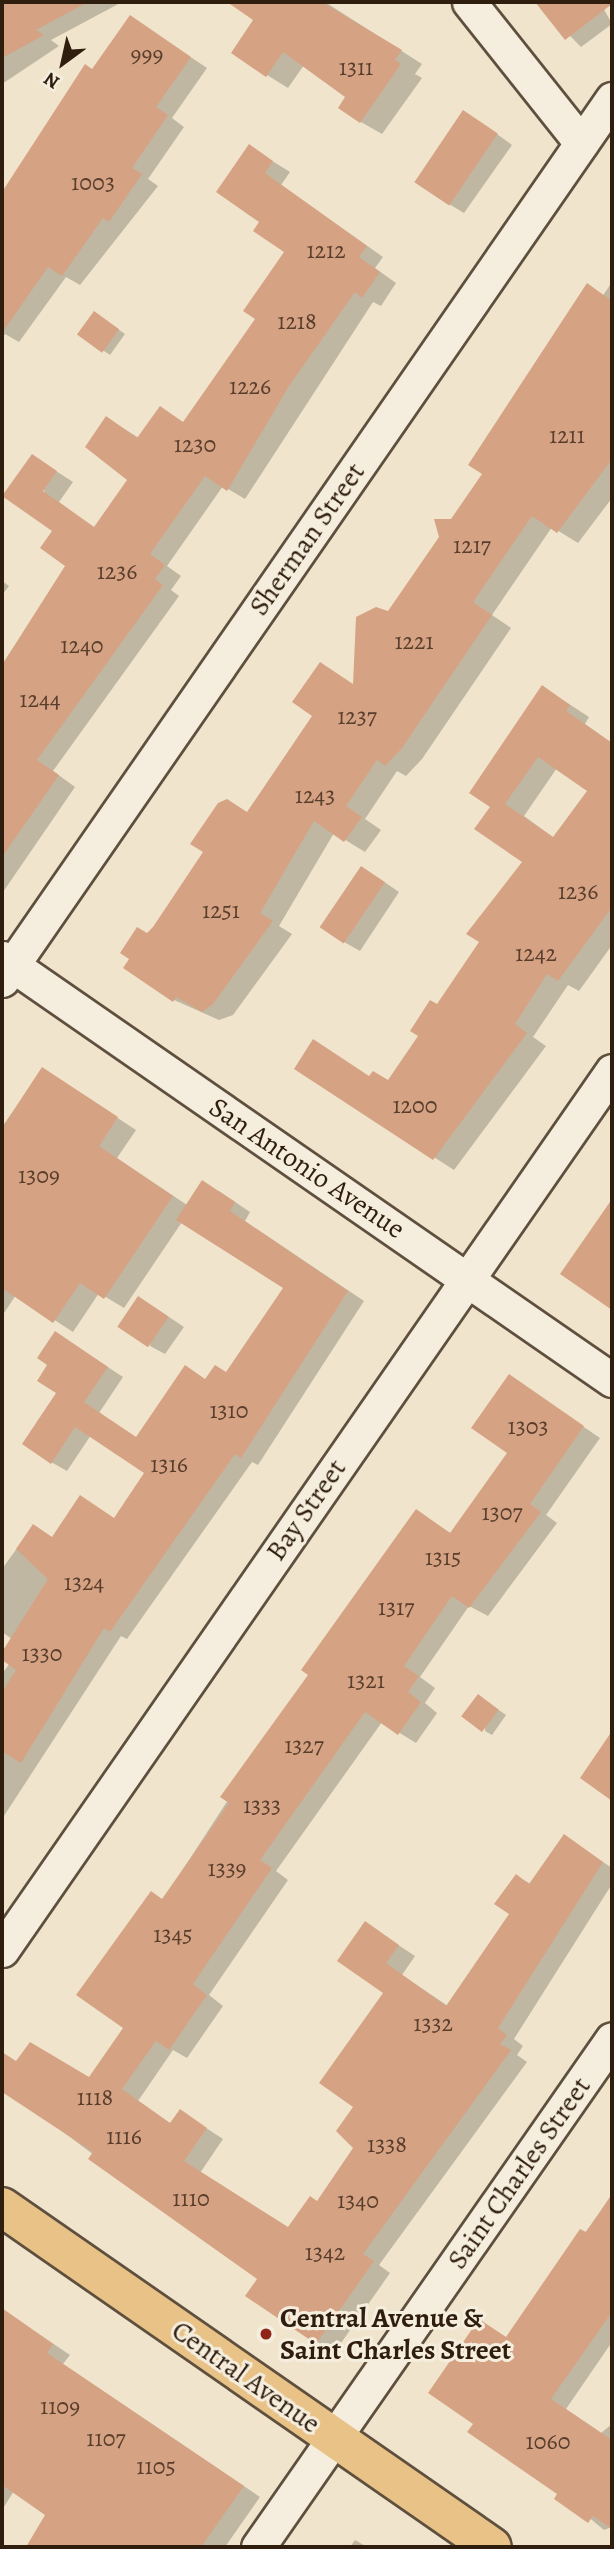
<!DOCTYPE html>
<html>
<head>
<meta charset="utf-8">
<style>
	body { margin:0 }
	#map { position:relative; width:614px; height:2549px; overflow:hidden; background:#f0e5cc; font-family:Alegreya,serif }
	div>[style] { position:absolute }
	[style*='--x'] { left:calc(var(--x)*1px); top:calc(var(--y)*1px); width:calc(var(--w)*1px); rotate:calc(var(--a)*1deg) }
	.shadow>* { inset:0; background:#0003 }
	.building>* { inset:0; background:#d6a284; transform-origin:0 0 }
	.roads { filter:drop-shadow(2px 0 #5f4f3e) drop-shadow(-2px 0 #5f4f3e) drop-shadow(0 2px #5f4f3e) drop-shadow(0 -2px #5f4f3e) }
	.street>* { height:33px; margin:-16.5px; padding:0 16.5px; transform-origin:16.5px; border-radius:16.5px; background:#f5eede }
	.primary>* { height:38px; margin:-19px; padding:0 19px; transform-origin:19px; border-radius:19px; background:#e8c286 }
	.dots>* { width:19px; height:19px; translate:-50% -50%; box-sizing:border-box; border:4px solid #f5eede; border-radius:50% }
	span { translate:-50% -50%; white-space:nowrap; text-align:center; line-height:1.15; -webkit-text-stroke:6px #f5eede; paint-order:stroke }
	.number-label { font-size:24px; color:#593e2c }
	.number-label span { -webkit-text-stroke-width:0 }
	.street-label { font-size:28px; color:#2f1d0e }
	.poi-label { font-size:28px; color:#2f1d0e; font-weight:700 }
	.left { translate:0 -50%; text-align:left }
	.frame { position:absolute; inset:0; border:4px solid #2f1d0e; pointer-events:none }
	.north { position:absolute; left:28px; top:28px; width:70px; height:70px; -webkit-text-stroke:5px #f5eede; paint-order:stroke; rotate:213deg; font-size:19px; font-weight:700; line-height:28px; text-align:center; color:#2f1d0e }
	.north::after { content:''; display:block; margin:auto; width:24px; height:32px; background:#2f1d0e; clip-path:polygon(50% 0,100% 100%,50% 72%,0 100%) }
</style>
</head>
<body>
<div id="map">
	<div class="shadow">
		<div style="clip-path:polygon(2px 2px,122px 2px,51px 40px,59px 46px,2px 84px)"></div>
		<div style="clip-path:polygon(255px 2px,325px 2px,422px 64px,415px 74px,422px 78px,382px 134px,361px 122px,348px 96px,304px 65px,288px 88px,267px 75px,255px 20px,246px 14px)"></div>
		<div style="clip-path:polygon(537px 2px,600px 2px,612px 24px,581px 47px)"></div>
		<div style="clip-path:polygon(131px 17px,207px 68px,172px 118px,184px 127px,148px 179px,158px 186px,80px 285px,66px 277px,19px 342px,5px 334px,2px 339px,2px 196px,72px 86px,93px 70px)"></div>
		<div style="clip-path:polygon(479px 121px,512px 145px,464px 213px,449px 204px)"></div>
		<div style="clip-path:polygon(250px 147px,290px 172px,281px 185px,383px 257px,375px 268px,396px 283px,381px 306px,373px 302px,245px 499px,223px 486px,167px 566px,181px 576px,171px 590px,179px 596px,53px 771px,75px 787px,3px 892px,2px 665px,68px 565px,33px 456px,73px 482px,59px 502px,95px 528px,130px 480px,107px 418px,139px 438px,160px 408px,184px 423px,258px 319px,286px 252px,262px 222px)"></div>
		<div style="clip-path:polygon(612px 282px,612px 498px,578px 543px,552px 527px,492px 615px,511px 628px,422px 759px,406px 776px,397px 771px,365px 819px,381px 830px,365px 852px,334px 833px,279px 926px,292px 934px,233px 1015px,219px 1020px,174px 1000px,125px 968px,355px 685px,389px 613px)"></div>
		<div style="clip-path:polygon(102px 318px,125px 334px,110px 355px,80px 335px)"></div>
		<div style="clip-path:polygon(2px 581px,9px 586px,2px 595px)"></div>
		<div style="clip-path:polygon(evenodd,543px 687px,589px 717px,585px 724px,612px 743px,612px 945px,579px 991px,568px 985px,533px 1037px,546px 1046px,454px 1170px,296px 1069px,389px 1082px,481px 942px,525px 862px,492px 806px,543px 687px,557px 768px,589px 790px,554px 838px,524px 816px,557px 768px)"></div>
		<div style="clip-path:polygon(377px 877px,399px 892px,360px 951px,344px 942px)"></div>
		<div style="clip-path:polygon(43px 1069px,136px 1130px,117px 1158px,187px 1205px,219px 1191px,250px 1212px,245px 1221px,364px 1301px,258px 1465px,252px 1462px,127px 1639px,121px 1636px,2px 1819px,2px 1674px,10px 1663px,2px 1655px,12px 1639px,2px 1632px,2px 1569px,33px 1526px,53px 1538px,115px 1519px,146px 1472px,91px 1435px,67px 1471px,51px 1462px,58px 1393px,49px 1365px,56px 1333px,123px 1377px,99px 1413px,137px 1438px,206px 1381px,227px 1374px,285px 1287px,182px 1222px,124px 1308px,99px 1293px,73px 1332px,16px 1295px,2px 1316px,2px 1127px)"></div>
		<div style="clip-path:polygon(612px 1202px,612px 1308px,563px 1273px)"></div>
		<div style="clip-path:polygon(154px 1307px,184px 1327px,165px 1354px,150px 1346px)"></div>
		<div style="clip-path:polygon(509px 1376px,600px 1438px,546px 1515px,557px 1523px,488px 1616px,469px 1606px,420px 1677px,435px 1688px,425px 1703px,437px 1713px,416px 1743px,382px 1722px,276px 1871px,288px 1880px,209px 1995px,223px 2006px,187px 2058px,173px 2050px,138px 2101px,171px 2124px,180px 2111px,223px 2139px,200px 2173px,289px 2229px,318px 2203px,355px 2148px,355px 2106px,385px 1993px,365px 1923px,415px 1956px,402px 1975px,448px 2006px,512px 1914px,516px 1876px,531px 1884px,564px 1836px,612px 1868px,612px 1884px,514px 2039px,523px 2046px,517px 2055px,527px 2062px,379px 2265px,390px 2273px,334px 2353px,248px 2296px,259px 2279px,2px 2086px,30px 2044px,90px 2079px,125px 2027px,163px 1900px,416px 1511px,452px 1534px,510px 1452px)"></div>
		<div style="clip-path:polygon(486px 1701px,506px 1715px,492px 1735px,485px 1731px)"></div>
		<div style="clip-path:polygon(612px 2196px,612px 2342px,566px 2409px,601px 2433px,612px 2424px,612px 2527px,604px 2530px,475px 2423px,507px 2339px)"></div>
		<div style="clip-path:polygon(2px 2309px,70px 2355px,63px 2364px,260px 2497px,225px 2547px,28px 2547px,47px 2514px,14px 2491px,2px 2510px)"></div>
		<div style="clip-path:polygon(355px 2540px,367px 2547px,350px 2547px)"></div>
	</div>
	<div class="building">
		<div style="clip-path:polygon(2px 2px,88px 2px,36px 30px,44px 35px,2px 58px)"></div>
		<div style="clip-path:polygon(227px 2px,322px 2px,402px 50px,395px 60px,401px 64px,360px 123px,338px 108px,345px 97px,283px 52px,266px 77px,231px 53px,253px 20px)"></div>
		<div style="clip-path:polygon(535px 2px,612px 2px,612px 4px,565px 40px)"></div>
		<div style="clip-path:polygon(130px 15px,191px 57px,156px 107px,168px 115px,132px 168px,142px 174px,109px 222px,103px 218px,62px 276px,48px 267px,2px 333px,2px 192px,85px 64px,92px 69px)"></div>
		<div style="left:463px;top:110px;width:42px;height:87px;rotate:34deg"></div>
		<div style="clip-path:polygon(249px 144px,273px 161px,265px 173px,367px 246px,359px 257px,380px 272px,362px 298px,355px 292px,289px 386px,227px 491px,205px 476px,150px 554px,165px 565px,155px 579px,163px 585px,37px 760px,59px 775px,2px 857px,2px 665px,65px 566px,40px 548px,52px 531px,2px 496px,32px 454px,57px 471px,43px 491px,94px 527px,127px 480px,85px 447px,106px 416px,137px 438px,160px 406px,183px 422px,255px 319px,243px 311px,284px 252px,253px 231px,259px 222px,216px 192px)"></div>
		<div style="clip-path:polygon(587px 283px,612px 301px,612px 459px,557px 533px,532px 516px,473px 602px,492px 615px,402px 748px,385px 766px,377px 760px,346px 806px,362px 817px,344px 842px,314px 821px,260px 913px,273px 921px,213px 1004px,202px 1012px,176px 997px,173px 1002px,123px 968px,129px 959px,120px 953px,137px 927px,147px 933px,153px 927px,203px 852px,190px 844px,218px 803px,227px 799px,247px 812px,312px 716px,292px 702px,320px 662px,353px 684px,356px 617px,376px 607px,388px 611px,439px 537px,434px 519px,451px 519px,482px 474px,468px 465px)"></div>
		<div style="left:94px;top:311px;width:31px;height:29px;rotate:36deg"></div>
		<div style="clip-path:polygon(evenodd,542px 685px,570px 705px,566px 711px,612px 743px,612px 907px,558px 981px,547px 974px,515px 1024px,527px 1033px,433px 1160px,294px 1069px,313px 1039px,369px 1076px,373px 1071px,388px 1080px,418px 1036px,410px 1031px,430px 1000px,437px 1004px,479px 942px,466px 934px,522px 862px,474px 829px,490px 807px,469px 793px,542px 685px,538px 757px,587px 791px,553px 837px,505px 804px,538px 757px)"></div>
		<div style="left:361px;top:866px;width:29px;height:74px;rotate:34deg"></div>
		<div style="clip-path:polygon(42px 1067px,118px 1117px,99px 1146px,173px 1196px,104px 1299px,80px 1283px,53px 1323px,2px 1288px,2px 1128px)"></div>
		<div style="clip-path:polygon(202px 1180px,235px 1202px,230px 1211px,348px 1291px,241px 1458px,235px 1454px,110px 1632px,104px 1628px,21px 1763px,2px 1751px,2px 1692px,16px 1670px,2px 1660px,2px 1652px,48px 1579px,16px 1549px,33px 1524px,52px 1537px,80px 1495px,114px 1518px,144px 1473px,75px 1427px,51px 1464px,22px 1444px,56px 1393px,37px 1381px,47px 1365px,37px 1358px,55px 1331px,108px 1367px,84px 1402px,136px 1437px,185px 1365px,205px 1379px,215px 1365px,226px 1372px,283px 1288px,176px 1220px)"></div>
		<div style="clip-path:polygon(612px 1199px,612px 1310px,560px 1274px)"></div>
		<div style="left:138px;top:1296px;width:37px;height:37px;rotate:34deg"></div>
		<div style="clip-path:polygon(509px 1374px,584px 1426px,530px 1504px,541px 1512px,469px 1608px,452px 1596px,404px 1666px,419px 1676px,408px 1692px,421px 1702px,398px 1735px,365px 1712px,260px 1860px,272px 1868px,193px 1984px,207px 1995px,169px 2050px,156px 2041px,122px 2089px,170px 2123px,180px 2109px,207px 2128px,184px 2161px,288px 2227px,310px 2196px,317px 2201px,353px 2148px,336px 2131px,353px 2107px,319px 2083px,383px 1993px,337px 1961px,365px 1921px,399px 1945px,386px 1963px,446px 2006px,509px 1914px,494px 1904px,516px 1874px,529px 1884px,564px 1834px,603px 1862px,498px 2028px,507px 2035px,500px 2044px,511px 2050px,363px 2254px,374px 2261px,316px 2344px,245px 2296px,257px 2279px,88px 2159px,93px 2152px,2px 2092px,2px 2052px,16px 2061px,30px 2042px,89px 2077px,123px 2028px,76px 1995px,151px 1891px,162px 1899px,229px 1803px,220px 1797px,308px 1675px,301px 1670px,416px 1509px,450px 1533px,507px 1453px,471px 1428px)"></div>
		<div style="left:478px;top:1694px;width:26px;height:28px;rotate:37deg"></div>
		<div style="clip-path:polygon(612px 1731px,612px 1801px,580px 1778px)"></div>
		<div style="clip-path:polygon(612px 2194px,612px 2312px,551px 2399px,612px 2440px,612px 2529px,593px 2516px,588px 2523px,554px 2499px,557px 2494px,467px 2432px,473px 2424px,428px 2393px,479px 2319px,506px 2337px,580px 2229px,586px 2232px)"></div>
		<div style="clip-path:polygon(2px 2308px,53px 2344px,47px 2353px,244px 2486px,201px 2547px,26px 2547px,45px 2515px,2px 2485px)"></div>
	</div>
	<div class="roads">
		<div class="street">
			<div style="--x:469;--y:2;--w:180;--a:51.5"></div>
			<div style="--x:2;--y:958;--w:742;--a:34.68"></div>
			<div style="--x:2;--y:980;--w:1072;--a:-55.3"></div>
			<div style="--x:2;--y:1950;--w:1070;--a:-55.24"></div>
			<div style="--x:258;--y:2547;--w:619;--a:-55.13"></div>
		</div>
		<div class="primary">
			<div style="--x:2;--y:2207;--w:596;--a:34.76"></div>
		</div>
	</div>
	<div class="dots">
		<div style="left:266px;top:2334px;background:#8f2418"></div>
	</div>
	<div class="number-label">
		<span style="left:147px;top:55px">999</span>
		<span style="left:356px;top:68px">1311</span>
		<span style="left:93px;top:183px">1003</span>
		<span style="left:326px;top:251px">1212</span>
		<span style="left:297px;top:322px">1218</span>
		<span style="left:250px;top:387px">1226</span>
		<span style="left:567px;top:436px">1211</span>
		<span style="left:195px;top:445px">1230</span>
		<span style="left:472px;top:546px">1217</span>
		<span style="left:117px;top:572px">1236</span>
		<span style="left:414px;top:642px">1221</span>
		<span style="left:82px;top:646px">1240</span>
		<span style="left:40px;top:700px">1244</span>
		<span style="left:357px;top:717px">1237</span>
		<span style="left:315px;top:796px">1243</span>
		<span style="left:578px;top:892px">1236</span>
		<span style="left:221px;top:911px">1251</span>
		<span style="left:536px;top:954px">1242</span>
		<span style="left:415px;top:1106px">1200</span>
		<span style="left:39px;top:1176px">1309</span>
		<span style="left:229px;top:1411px">1310</span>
		<span style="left:528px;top:1427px">1303</span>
		<span style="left:169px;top:1465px">1316</span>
		<span style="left:502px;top:1513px">1307</span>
		<span style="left:443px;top:1558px">1315</span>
		<span style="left:84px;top:1583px">1324</span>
		<span style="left:396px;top:1608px">1317</span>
		<span style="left:42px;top:1654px">1330</span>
		<span style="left:366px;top:1681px">1321</span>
		<span style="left:304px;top:1746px">1327</span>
		<span style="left:262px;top:1806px">1333</span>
		<span style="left:227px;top:1869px">1339</span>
		<span style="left:173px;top:1935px">1345</span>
		<span style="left:433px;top:2024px">1332</span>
		<span style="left:95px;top:2098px">1118</span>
		<span style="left:124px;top:2137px">1116</span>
		<span style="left:387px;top:2145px">1338</span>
		<span style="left:191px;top:2199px">1110</span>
		<span style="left:358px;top:2201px">1340</span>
		<span style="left:325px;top:2253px">1342</span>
		<span style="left:60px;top:2407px">1109</span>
		<span style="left:106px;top:2439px">1107</span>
		<span style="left:548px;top:2442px">1060</span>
		<span style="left:156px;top:2467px">1105</span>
	</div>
	<div class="street-label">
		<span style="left:307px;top:539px;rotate:-55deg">Sherman Street</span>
		<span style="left:307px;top:1168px;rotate:34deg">San Antonio Avenue</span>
		<span style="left:306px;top:1510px;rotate:-55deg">Bay Street</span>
		<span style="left:519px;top:2173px;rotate:-55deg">Saint Charles Street</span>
		<span style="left:246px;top:2377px;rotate:35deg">Central Avenue</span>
	</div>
	<div class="poi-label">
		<span class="left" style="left:280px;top:2334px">Central Avenue &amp;<br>Saint Charles Street</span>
	</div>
	<div class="frame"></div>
	<div class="north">N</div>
</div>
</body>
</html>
